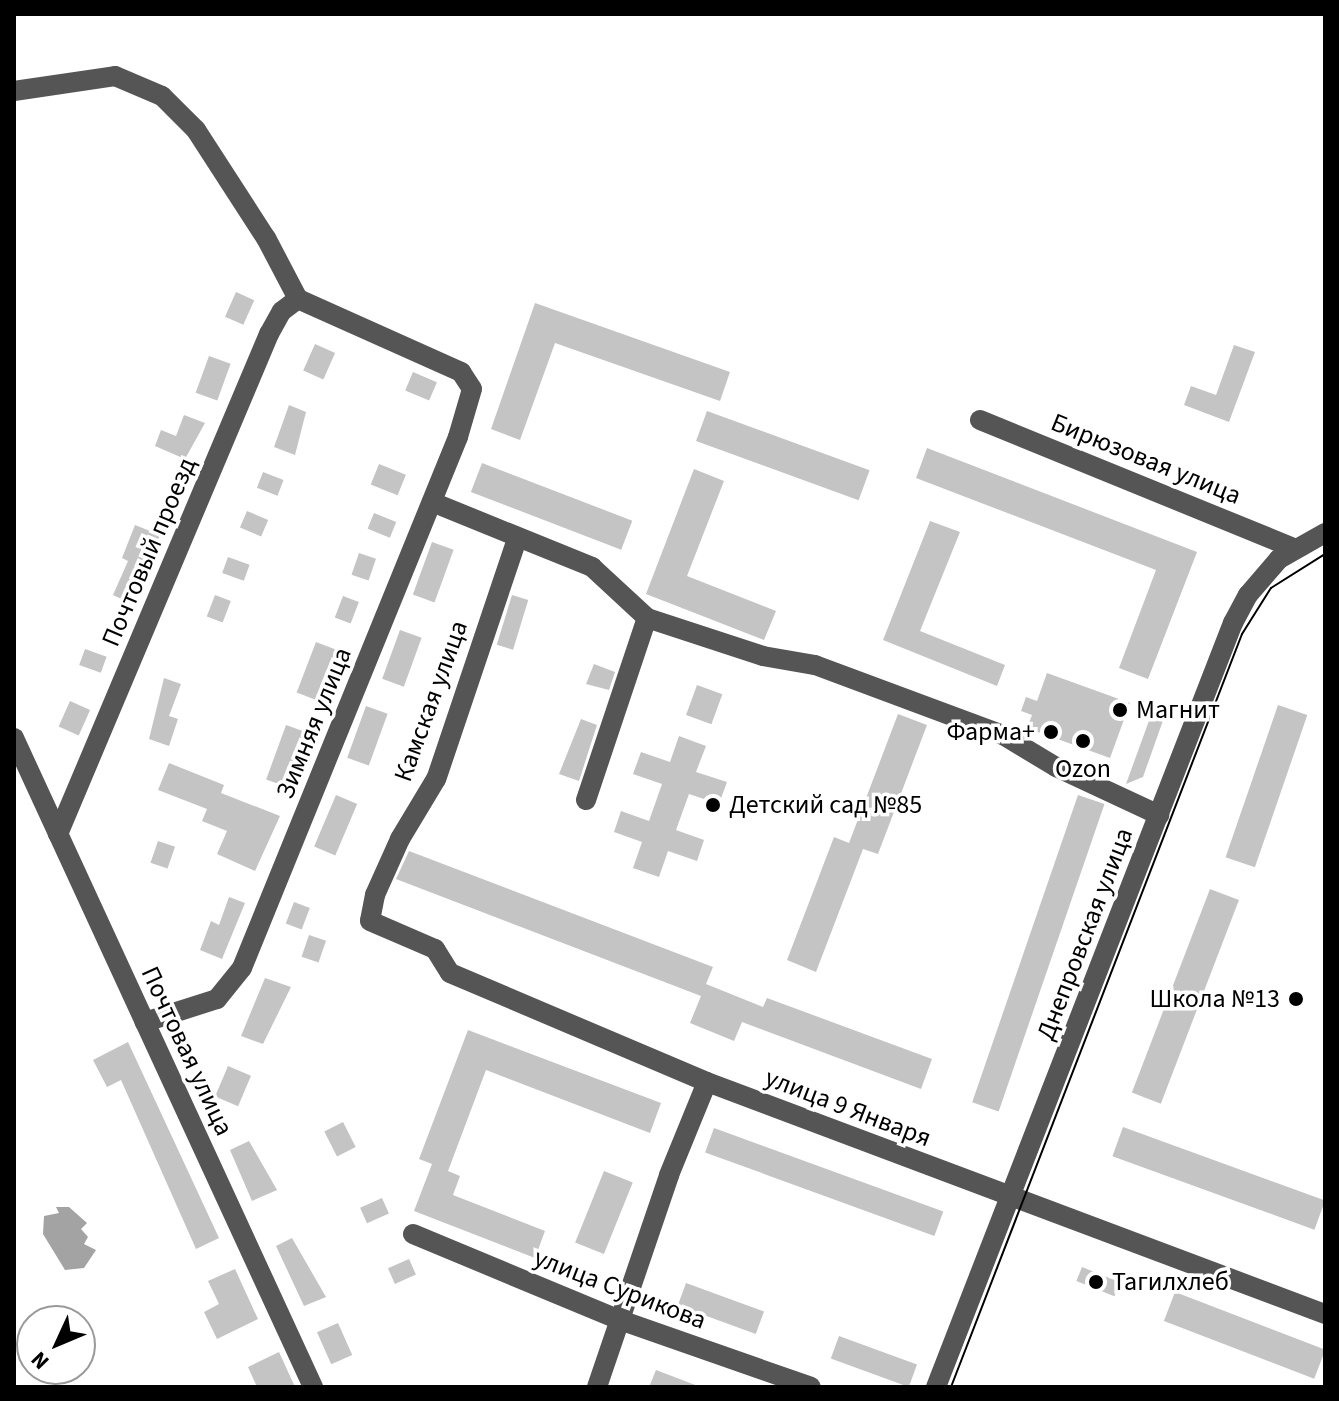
<!DOCTYPE html>
<html>
<head>
<meta charset="utf-8">
<style>
	body { margin:0 }
	#map { position:relative; width:1339px; height:1401px; overflow:hidden; background:#fff; font-family:"Source Sans 3",sans-serif }
	div>[style] { position:absolute }
	[style*='--x'] { left:calc(var(--x)*1px); top:calc(var(--y)*1px); width:calc(var(--w)*1px); rotate:calc(var(--a)*1deg) }
	.water>* { inset:0; background:#a3a3a3 }
	.building>* { inset:0; background:#c4c4c4; transform-origin:0 0 }
	.minor>* { height:20px; margin:-10px; padding:0 10px; transform-origin:10px; border-radius:10px; background:#555 }
	.tram>* { height:2px; margin:-1px; padding:0 1px; transform-origin:1px; border-radius:1px; background:#000 }
	.dots>* { width:22px; height:22px; translate:-50% -50%; box-sizing:border-box; border:4px solid #fff; border-radius:50% }
	span { translate:-50% -50%; white-space:nowrap; text-align:center; line-height:1.15; -webkit-text-stroke:7px #fff; paint-order:stroke }
	.street-label { font-size:26px; color:#000 }
	.poi-label { font-size:26px; color:#000 }
	.left { translate:0 -50%; text-align:left }
	.right { translate:-100% -50%; text-align:right }
	.frame { position:absolute; inset:0; border:16px solid #000; pointer-events:none }
	.north { position:absolute; left:16px; top:1305px; width:80px; height:80px; box-sizing:border-box; background:#fff; border:2px solid #999; border-radius:50%; rotate:226deg; font-size:22px; font-weight:700; line-height:32px; text-align:center; color:#000 }
	.north::after { content:''; display:block; margin:auto; width:28px; height:36px; background:#000; clip-path:polygon(50% 0,100% 100%,50% 72%,0 100%) }
</style>
</head>
<body>
<div id="map">
	<div class="water">
		<div style="clip-path:polygon(56px 1207px,69px 1207px,87px 1223px,81px 1229px,88px 1237px,84px 1244px,96px 1250px,84px 1268px,65px 1270px,43px 1234px,44px 1216px,59px 1213px)"></div>
	</div>
	<div class="building">
		<div style="left:236px;top:292px;width:20px;height:27px;rotate:24deg"></div>
		<div style="clip-path:polygon(535px 303px,730px 372px,720px 401px,555px 343px,520px 440px,491px 429px)"></div>
		<div style="left:315px;top:344px;width:22px;height:29px;rotate:24deg"></div>
		<div style="clip-path:polygon(1234px 345px,1255px 352px,1229px 422px,1184px 405px,1191px 386px,1216px 395px)"></div>
		<div style="left:209px;top:356px;width:23px;height:39px;rotate:20deg"></div>
		<div style="left:413px;top:372px;width:26px;height:20px;rotate:23deg"></div>
		<div style="clip-path:polygon(289px 405px,306px 412px,295px 455px,274px 447px)"></div>
		<div style="left:707px;top:411px;width:173px;height:32px;rotate:20deg"></div>
		<div style="clip-path:polygon(184px 415px,205px 423px,185px 459px,155px 446px,161px 430px,176px 436px)"></div>
		<div style="clip-path:polygon(927px 448px,1197px 552px,1148px 679px,1119px 668px,1156px 570px,916px 478px)"></div>
		<div style="left:482px;top:463px;width:161px;height:31px;rotate:21deg"></div>
		<div style="left:379px;top:464px;width:29px;height:22px;rotate:22deg"></div>
		<div style="clip-path:polygon(694px 469px,724px 481px,687px 576px,776px 611px,764px 640px,646px 594px)"></div>
		<div style="left:263px;top:472px;width:22px;height:17px;rotate:21deg"></div>
		<div style="left:247px;top:511px;width:23px;height:18px;rotate:23deg"></div>
		<div style="left:374px;top:513px;width:24px;height:17px;rotate:22deg"></div>
		<div style="clip-path:polygon(930px 521px,960px 532px,920px 631px,1005px 665px,997px 686px,883px 640px)"></div>
		<div style="clip-path:polygon(135px 525px,160px 535px,134px 605px,113px 595px,128px 561px,122px 558px)"></div>
		<div style="left:432px;top:542px;width:23px;height:56px;rotate:20deg"></div>
		<div style="left:359px;top:553px;width:18px;height:23px;rotate:19deg"></div>
		<div style="left:228px;top:557px;width:23px;height:17px;rotate:20deg"></div>
		<div style="left:215px;top:595px;width:17px;height:23px;rotate:21deg"></div>
		<div style="left:512px;top:595px;width:17px;height:52px;rotate:17deg"></div>
		<div style="left:343px;top:596px;width:17px;height:23px;rotate:21deg"></div>
		<div style="left:400px;top:630px;width:23px;height:52px;rotate:20deg"></div>
		<div style="left:316px;top:642px;width:28px;height:54px;rotate:21deg"></div>
		<div style="left:85px;top:649px;width:23px;height:17px;rotate:20deg"></div>
		<div style="clip-path:polygon(594px 664px,615px 672px,609px 690px,586px 684px)"></div>
		<div style="clip-path:polygon(1047px 673px,1130px 703px,1110px 758px,1027px 728px,1032px 715px,1021px 711px,1026px 697px,1037px 701px)"></div>
		<div style="clip-path:polygon(164px 678px,181px 684px,169px 716px,178px 719px,169px 746px,149px 739px)"></div>
		<div style="left:697px;top:685px;width:27px;height:32px;rotate:20deg"></div>
		<div style="left:70px;top:701px;width:22px;height:28px;rotate:24deg"></div>
		<div style="left:1278px;top:705px;width:31px;height:161px;rotate:19deg"></div>
		<div style="left:366px;top:706px;width:23px;height:55px;rotate:20deg"></div>
		<div style="clip-path:polygon(1154px 707px,1166px 712px,1143px 777px,1126px 784px)"></div>
		<div style="clip-path:polygon(898px 714px,927px 725px,878px 854px,863px 849px,816px 972px,787px 960px,834px 837px,849px 843px)"></div>
		<div style="clip-path:polygon(581px 719px,597px 725px,579px 781px,559px 774px)"></div>
		<div style="left:286px;top:725px;width:23px;height:58px;rotate:20deg"></div>
		<div style="clip-path:polygon(679px 736px,706px 746px,696px 772px,727px 782px,719px 804px,689px 794px,676px 830px,704px 840px,697px 861px,668px 851px,659px 877px,633px 868px,642px 842px,614px 832px,621px 811px,649px 821px,662px 784px,633px 774px,641px 752px,670px 762px)"></div>
		<div style="clip-path:polygon(169px 763px,224px 785px,221px 793px,280px 816px,255px 871px,217px 854px,227px 831px,202px 821px,207px 809px,158px 790px)"></div>
		<div style="left:336px;top:795px;width:23px;height:56px;rotate:23deg"></div>
		<div style="left:1078px;top:795px;width:28px;height:325px;rotate:19deg"></div>
		<div style="left:158px;top:841px;width:18px;height:23px;rotate:19deg"></div>
		<div style="clip-path:polygon(409px 851px,713px 967px,706px 984px,763px 1007px,767px 998px,932px 1059px,921px 1089px,742px 1022px,734px 1041px,690px 1023px,701px 996px,396px 879px)"></div>
		<div style="left:1210px;top:889px;width:31px;height:218px;rotate:21deg"></div>
		<div style="clip-path:polygon(229px 897px,245px 903px,222px 959px,200px 950px,211px 921px,219px 925px)"></div>
		<div style="left:294px;top:902px;width:17px;height:23px;rotate:21deg"></div>
		<div style="left:309px;top:935px;width:18px;height:23px;rotate:19deg"></div>
		<div style="clip-path:polygon(265px 978px,291px 987px,263px 1044px,241px 1036px)"></div>
		<div style="clip-path:polygon(468px 1030px,661px 1103px,650px 1133px,486px 1070px,448px 1171px,460px 1176px,453px 1195px,545px 1231px,535px 1258px,414px 1211px,432px 1164px,419px 1159px)"></div>
		<div style="clip-path:polygon(128px 1042px,219px 1238px,196px 1249px,121px 1080px,107px 1087px,93px 1060px)"></div>
		<div style="left:228px;top:1066px;width:25px;height:33px;rotate:23deg"></div>
		<div style="left:343px;top:1122px;width:28px;height:21px;rotate:63deg"></div>
		<div style="left:1123px;top:1127px;width:215px;height:31px;rotate:20deg"></div>
		<div style="left:714px;top:1128px;width:244px;height:26px;rotate:20deg"></div>
		<div style="clip-path:polygon(249px 1141px,277px 1190px,252px 1201px,230px 1150px)"></div>
		<div style="left:604px;top:1171px;width:31px;height:77px;rotate:22deg"></div>
		<div style="left:382px;top:1198px;width:17px;height:24px;rotate:66deg"></div>
		<div style="clip-path:polygon(292px 1238px,326px 1297px,304px 1306px,276px 1246px)"></div>
		<div style="left:409px;top:1259px;width:17px;height:23px;rotate:66deg"></div>
		<div style="left:1082px;top:1267px;width:41px;height:15px;rotate:22deg"></div>
		<div style="clip-path:polygon(235px 1269px,258px 1319px,217px 1339px,204px 1312px,219px 1304px,208px 1281px)"></div>
		<div style="left:686px;top:1283px;width:83px;height:24px;rotate:20deg"></div>
		<div style="left:1175px;top:1292px;width:161px;height:31px;rotate:21deg"></div>
		<div style="left:338px;top:1323px;width:35px;height:23px;rotate:66deg"></div>
		<div style="left:839px;top:1336px;width:83px;height:24px;rotate:20deg"></div>
		<div style="clip-path:polygon(279px 1352px,295px 1387px,257px 1387px,248px 1367px)"></div>
		<div style="clip-path:polygon(656px 1370px,698px 1386px,698px 1387px,649px 1387px)"></div>
	</div>
	<div class="minor">
		<div style="--x:14;--y:91;--w:102;--a:-8.4"></div>
		<div style="--x:115;--y:76;--w:51;--a:23.1"></div>
		<div style="--x:162;--y:96;--w:48;--a:45"></div>
		<div style="--x:196;--y:130;--w:129;--a:57.1"></div>
		<div style="--x:266;--y:238;--w:69;--a:62.3"></div>
		<div style="--x:298;--y:299;--w:179;--a:24.1"></div>
		<div style="--x:461;--y:372;--w:20;--a:57"></div>
		<div style="--x:472;--y:389;--w:50;--a:106.3"></div>
		<div style="--x:458;--y:437;--w:573;--a:112.14"></div>
		<div style="--x:242;--y:968;--w:40;--a:129"></div>
		<div style="--x:217;--y:999;--w:76;--a:162.3"></div>
		<div style="--x:980;--y:420;--w:338;--a:22.2"></div>
		<div style="--x:432;--y:502;--w:173;--a:22.1"></div>
		<div style="--x:592;--y:567;--w:75;--a:42.8"></div>
		<div style="--x:647;--y:618;--w:122;--a:18.1"></div>
		<div style="--x:763;--y:656;--w:53;--a:9.8"></div>
		<div style="--x:815;--y:665;--w:201;--a:20.4"></div>
		<div style="--x:1003;--y:735;--w:62;--a:31.1"></div>
		<div style="--x:1056;--y:767;--w:114;--a:25"></div>
		<div style="--x:517;--y:539;--w:253;--a:108.6"></div>
		<div style="--x:436;--y:779;--w:70;--a:121"></div>
		<div style="--x:400;--y:839;--w:61;--a:114.1"></div>
		<div style="--x:375;--y:895;--w:26;--a:101"></div>
		<div style="--x:370;--y:921;--w:71;--a:23.3"></div>
		<div style="--x:435;--y:949;--w:28;--a:58"></div>
		<div style="--x:450;--y:973;--w:279;--a:23"></div>
		<div style="--x:707;--y:1082;--w:660;--a:20.58"></div>
		<div style="--x:14;--y:738;--w:715;--a:65.26"></div>
		<div style="--x:586;--y:800;--w:192;--a:-71.5"></div>
		<div style="--x:58;--y:834;--w:543;--a:-67.12"></div>
		<div style="--x:269;--y:334;--w:26;--a:-61"></div>
		<div style="--x:282;--y:311;--w:20;--a:-37"></div>
		<div style="--x:413;--y:1234;--w:224;--a:22.6"></div>
		<div style="--x:620;--y:1320;--w:202;--a:19.3"></div>
		<div style="--x:597;--y:1387;--w:224;--a:-71.2"></div>
		<div style="--x:669;--y:1175;--w:100;--a:-67.8"></div>
		<div style="--x:936;--y:1387;--w:820;--a:-68.76"></div>
		<div style="--x:1233;--y:623;--w:32;--a:-62"></div>
		<div style="--x:1248;--y:595;--w:48;--a:-49.3"></div>
		<div style="--x:1279;--y:559;--w:53;--a:-29.5"></div>
	</div>
	<div class="tram">
		<div style="--x:951;--y:1387;--w:807;--a:-68.87"></div>
		<div style="--x:1242;--y:634;--w:54;--a:-57.8"></div>
		<div style="--x:1271;--y:588;--w:64;--a:-32.2"></div>
	</div>
	<div class="dots">
		<div style="left:1120px;top:710px;background:#000"></div>
		<div style="left:1051px;top:732px;background:#000"></div>
		<div style="left:1083px;top:741px;background:#000"></div>
		<div style="left:713px;top:805px;background:#000"></div>
		<div style="left:1296px;top:999px;background:#000"></div>
		<div style="left:1096px;top:1282px;background:#000"></div>
	</div>
	<div class="street-label">
		<span style="left:1146px;top:459px;rotate:22deg">Бирюзовая улица</span>
		<span style="left:149px;top:552px;rotate:-67deg">Почтовый проезд</span>
		<span style="left:431px;top:701px;rotate:-70deg">Камская улица</span>
		<span style="left:314px;top:723px;rotate:-68deg">Зимняя улица</span>
		<span style="left:1085px;top:934px;rotate:-69deg">Днепровская улица</span>
		<span style="left:187px;top:1051px;rotate:65deg">Почтовая улица</span>
		<span style="left:848px;top:1108px;rotate:21deg">улица 9 Января</span>
		<span style="left:620px;top:1289px;rotate:21deg">улица Сурикова</span>
	</div>
	<div class="poi-label">
		<span class="left" style="left:1136px;top:710px">Магнит</span>
		<span class="right" style="left:1035px;top:732px">Фарма+</span>
		<span style="left:1083px;top:769px">Ozon</span>
		<span class="left" style="left:729px;top:805px">Детский сад №85</span>
		<span class="right" style="left:1280px;top:999px">Школа №13</span>
		<span class="left" style="left:1112px;top:1282px">Тагилхлеб</span>
	</div>
	<div class="frame"></div>
	<div class="north">N</div>
</div>
</body>
</html>
